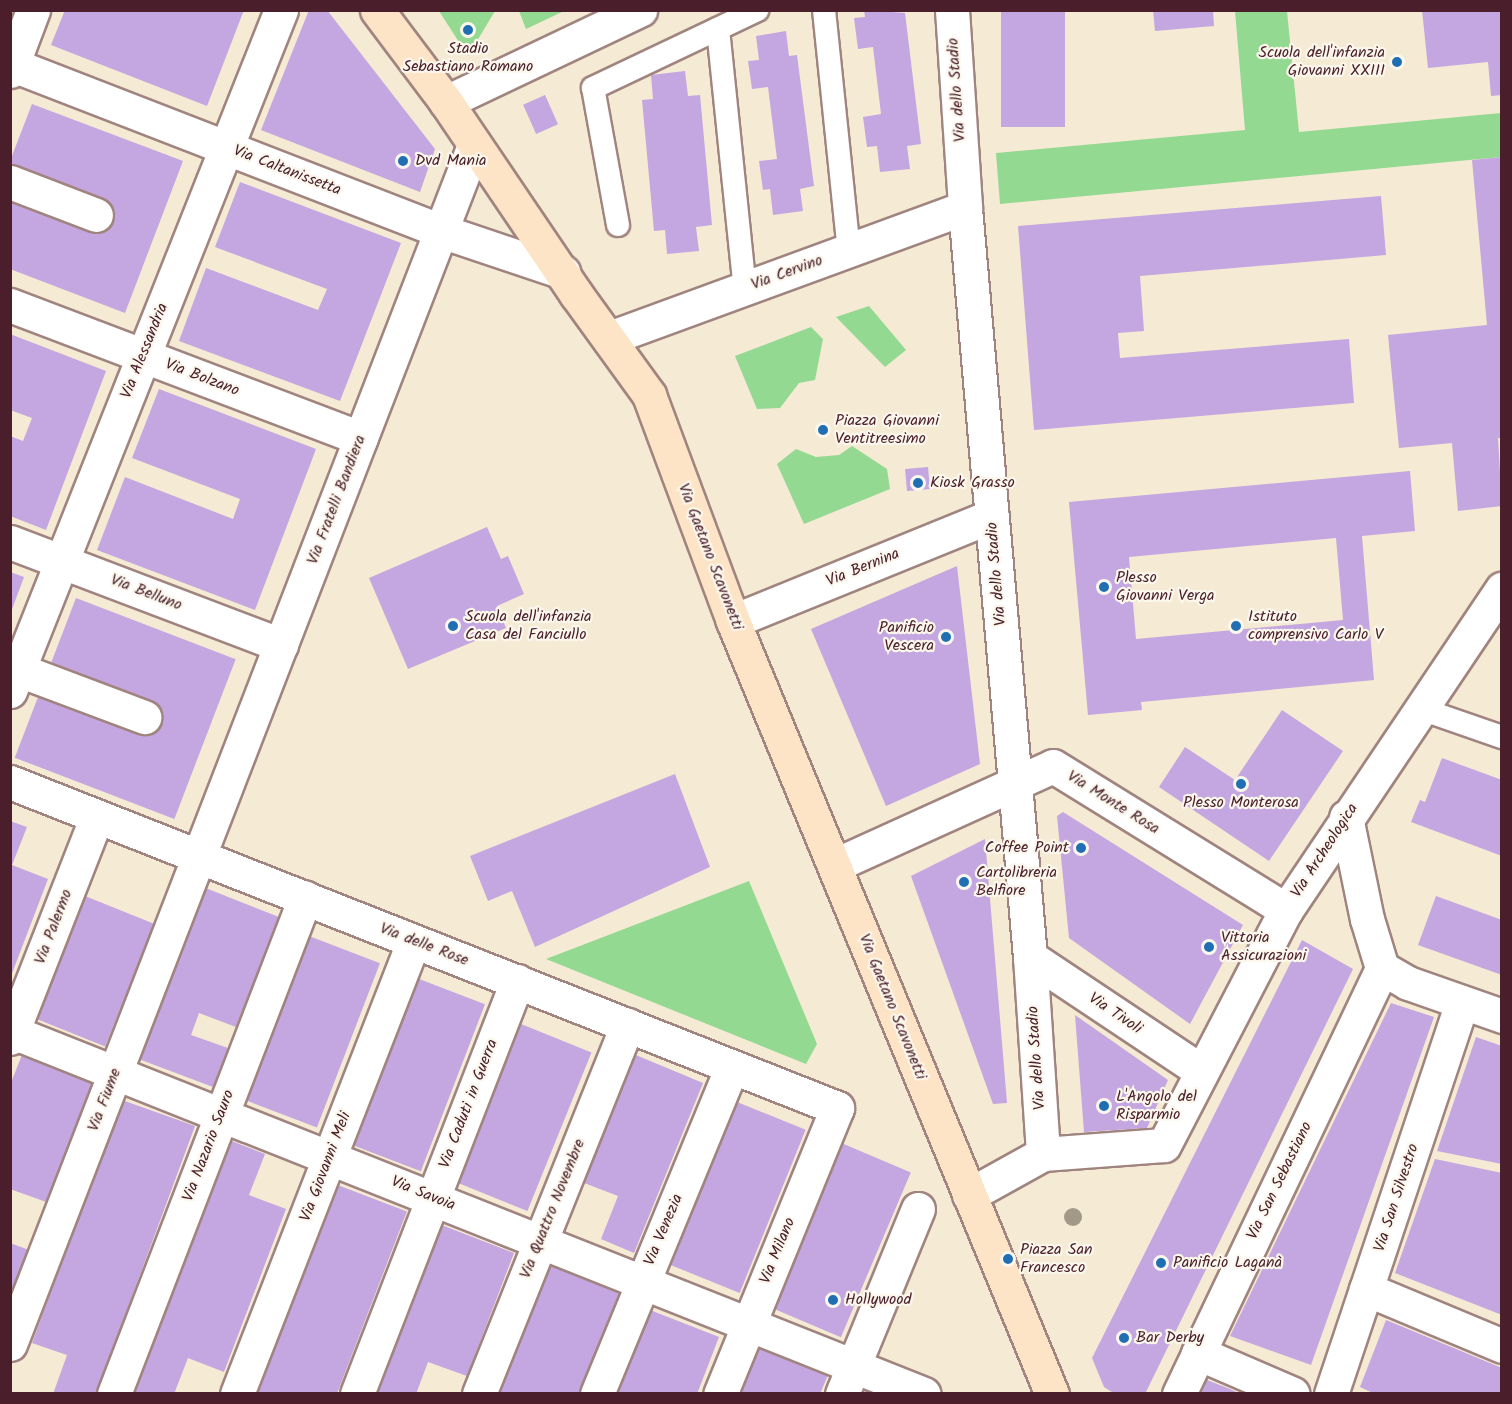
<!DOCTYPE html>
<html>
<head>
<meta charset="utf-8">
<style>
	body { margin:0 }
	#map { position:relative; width:1512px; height:1404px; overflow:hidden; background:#f5ead3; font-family:Kalam,sans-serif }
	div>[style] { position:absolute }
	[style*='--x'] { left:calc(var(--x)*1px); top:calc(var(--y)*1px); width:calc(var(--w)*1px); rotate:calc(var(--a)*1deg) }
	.green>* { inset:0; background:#93d992 }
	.building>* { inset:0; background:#c4a6e0; transform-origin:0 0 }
	.roads { filter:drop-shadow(2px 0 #a0847f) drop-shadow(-2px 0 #a0847f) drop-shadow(0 2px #a0847f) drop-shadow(0 -2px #a0847f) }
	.lane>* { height:22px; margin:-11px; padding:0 11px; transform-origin:11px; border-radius:11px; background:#fff }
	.street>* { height:33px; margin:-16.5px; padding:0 16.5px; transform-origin:16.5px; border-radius:16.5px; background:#fff }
	.secondary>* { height:33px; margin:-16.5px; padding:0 16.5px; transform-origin:16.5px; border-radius:16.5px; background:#fee4c6 }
	.trees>* { width:18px; height:18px; margin:-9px; border-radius:50%; background:#a39988 }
	.dots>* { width:16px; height:16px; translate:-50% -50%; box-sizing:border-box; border:3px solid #fbf7ec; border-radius:50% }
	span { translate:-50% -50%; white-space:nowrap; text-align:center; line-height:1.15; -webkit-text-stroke:4.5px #fbf7ec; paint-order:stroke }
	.poi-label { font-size:16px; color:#4a1f2b }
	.right { translate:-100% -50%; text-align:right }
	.left { translate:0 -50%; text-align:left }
	.street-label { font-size:16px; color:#4a1f2b }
	.frame { position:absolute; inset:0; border:12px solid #4a1f2b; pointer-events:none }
</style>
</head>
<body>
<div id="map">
	<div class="green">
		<div style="clip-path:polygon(439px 11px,495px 11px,468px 56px)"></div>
		<div style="clip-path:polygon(519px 11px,564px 11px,526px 29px)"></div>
		<div style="clip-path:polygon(1235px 11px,1287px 11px,1299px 132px,1501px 113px,1501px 157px,1000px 204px,996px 153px,1245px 130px)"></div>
		<div style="clip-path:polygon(869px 306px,906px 350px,885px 367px,836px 317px)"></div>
		<div style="clip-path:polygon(811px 327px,823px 339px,815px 380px,799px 383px,780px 408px,757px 409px,735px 356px)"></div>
		<div style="clip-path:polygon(852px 446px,887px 469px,890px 489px,804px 524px,777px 464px,796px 449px,816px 457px,839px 455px)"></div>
		<div style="clip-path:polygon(749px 881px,817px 1044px,806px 1064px,546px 959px)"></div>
	</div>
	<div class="building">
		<div style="clip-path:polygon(65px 10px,244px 10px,207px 106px,51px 45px)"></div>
		<div style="clip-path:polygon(309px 10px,327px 10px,435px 149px,420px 192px,261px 130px)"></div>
		<div style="clip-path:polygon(864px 10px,905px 13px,921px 144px,907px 146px,910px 169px,880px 172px,877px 146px,867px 147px,863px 117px,881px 114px,873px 47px,858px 49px,854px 18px,865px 17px)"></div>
		<div style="left:1001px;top:10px;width:64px;height:117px"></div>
		<div style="clip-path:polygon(1153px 10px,1213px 10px,1214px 26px,1155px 31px)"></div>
		<div style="clip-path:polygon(1422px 10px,1502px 10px,1502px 95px,1491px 96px,1488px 62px,1428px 68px)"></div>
		<div style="clip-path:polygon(786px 31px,789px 56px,797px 55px,814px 186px,800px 189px,803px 211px,773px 215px,770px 189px,763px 190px,759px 161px,777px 159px,768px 87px,752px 89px,748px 61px,759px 60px,756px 36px)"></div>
		<div style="clip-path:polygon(685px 71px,688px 96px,700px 95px,712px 225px,696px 227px,699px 251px,667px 254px,665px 230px,654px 231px,642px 100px,653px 99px,651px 75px)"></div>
		<div style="left:545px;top:95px;width:32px;height:24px;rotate:66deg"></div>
		<div style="clip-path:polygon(32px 104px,183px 161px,125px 313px,10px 269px,10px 195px,106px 232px,114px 209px,10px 170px,10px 161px)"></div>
		<div style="clip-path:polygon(1502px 157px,1502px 438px,1498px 438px,1502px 506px,1458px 511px,1452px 443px,1399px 448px,1388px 335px,1487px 325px,1472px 160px)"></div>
		<div style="clip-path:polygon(240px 182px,401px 243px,340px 401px,179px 341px,206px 268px,318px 310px,327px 289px,215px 247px)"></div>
		<div style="clip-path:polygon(1381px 196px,1386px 255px,1140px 276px,1144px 331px,1118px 333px,1120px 358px,1349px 339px,1354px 403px,1034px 430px,1018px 226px)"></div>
		<div style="clip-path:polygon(10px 334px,106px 371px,46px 530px,10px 516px,10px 436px,23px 441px,32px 418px,10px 410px)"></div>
		<div style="clip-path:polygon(159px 389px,316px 449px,255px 610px,97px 550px,125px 477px,233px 519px,240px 499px,132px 458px)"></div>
		<div style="left:928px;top:467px;width:22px;height:23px;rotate:85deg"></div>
		<div style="clip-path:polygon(evenodd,1410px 471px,1415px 531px,1362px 536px,1374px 680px,1141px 702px,1142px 710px,1088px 715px,1069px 502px,1410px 471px,1336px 538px,1343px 620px,1136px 639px,1129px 557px,1336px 538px)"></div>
		<div style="clip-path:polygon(487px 527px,501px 559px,508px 556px,524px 594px,497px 606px,506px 628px,408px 669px,369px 578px)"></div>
		<div style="clip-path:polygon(957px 566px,980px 764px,886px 806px,811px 629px)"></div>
		<div style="clip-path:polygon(10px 572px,24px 577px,11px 612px,10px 612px)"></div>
		<div style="left:76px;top:598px;width:171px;height:171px;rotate:21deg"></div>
		<div style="clip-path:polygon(1282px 710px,1343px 751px,1269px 861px,1159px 787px,1185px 747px,1235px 780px)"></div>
		<div style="clip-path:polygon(1442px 758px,1502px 780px,1502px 856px,1411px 822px,1420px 800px,1425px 802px)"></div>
		<div style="clip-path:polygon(675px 774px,710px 867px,535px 947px,512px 891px,488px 901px,470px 856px)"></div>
		<div style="clip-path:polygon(1063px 812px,1243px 925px,1190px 1024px,1069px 938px,1057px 816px)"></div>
		<div style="clip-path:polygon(10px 821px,27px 827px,12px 865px,48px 879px,11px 976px)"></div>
		<div style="clip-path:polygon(985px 839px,1007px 1103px,993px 1104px,911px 876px)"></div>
		<div style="clip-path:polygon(203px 887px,279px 917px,236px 1027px,199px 1013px,191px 1035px,228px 1048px,213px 1087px,136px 1058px)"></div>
		<div style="left:85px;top:896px;width:75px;height:132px;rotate:22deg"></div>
		<div style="clip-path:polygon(1436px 896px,1502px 920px,1502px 975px,1418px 945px)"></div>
		<div style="left:309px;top:936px;width:76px;height:176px;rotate:21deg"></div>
		<div style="clip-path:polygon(1302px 940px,1353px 969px,1145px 1394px,1115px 1394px,1104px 1387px,1092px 1358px)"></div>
		<div style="left:414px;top:977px;width:76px;height:179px;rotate:21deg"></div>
		<div style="clip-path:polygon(1391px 1003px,1434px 1017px,1311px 1365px,1230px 1336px)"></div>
		<div style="clip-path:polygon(1075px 1015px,1168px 1080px,1147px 1128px,1084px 1132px)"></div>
		<div style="left:521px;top:1024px;width:76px;height:171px;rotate:22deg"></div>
		<div style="clip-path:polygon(1476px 1037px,1502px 1046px,1502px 1164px,1437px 1151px)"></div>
		<div style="clip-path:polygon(631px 1053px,703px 1083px,634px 1253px,601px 1239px,618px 1196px,579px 1181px)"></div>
		<div style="clip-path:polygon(22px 1055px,96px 1084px,49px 1203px,10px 1189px,10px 1085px)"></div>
		<div style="clip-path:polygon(122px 1100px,195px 1126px,96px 1394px,53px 1394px,67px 1355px,32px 1343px)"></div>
		<div style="left:737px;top:1102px;width:74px;height:176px;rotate:22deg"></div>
		<div style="clip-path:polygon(229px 1140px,265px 1154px,249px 1195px,286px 1209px,224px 1372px,188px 1358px,174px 1394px,132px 1394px)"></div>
		<div style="left:839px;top:1142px;width:78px;height:179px;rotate:23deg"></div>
		<div style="clip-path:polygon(1435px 1159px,1502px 1173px,1502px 1315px,1395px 1273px)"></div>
		<div style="left:335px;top:1184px;width:77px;height:225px;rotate:21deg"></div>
		<div style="clip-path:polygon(439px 1224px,514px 1253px,467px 1376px,428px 1362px,416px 1394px,374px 1394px)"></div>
		<div style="clip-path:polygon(10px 1243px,29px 1250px,11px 1297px,10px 1297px)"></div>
		<div style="clip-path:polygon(547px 1264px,619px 1293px,579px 1394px,495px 1394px)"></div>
		<div style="clip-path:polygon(650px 1310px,719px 1337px,697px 1394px,617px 1394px)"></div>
		<div style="clip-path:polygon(1386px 1320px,1502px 1368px,1502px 1394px,1375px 1394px,1360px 1387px)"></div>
		<div style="clip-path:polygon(757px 1347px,828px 1375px,820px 1394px,739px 1394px)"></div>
		<div style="clip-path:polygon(1207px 1380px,1230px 1389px,1240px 1394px,1201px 1394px)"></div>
	</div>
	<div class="roads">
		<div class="lane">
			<div style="--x:824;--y:10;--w:242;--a:84.1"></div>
			<div style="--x:718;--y:29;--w:261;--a:84.1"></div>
			<div style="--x:618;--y:225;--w:139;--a:-100.3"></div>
			<div style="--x:593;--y:88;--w:182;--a:-25.4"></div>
			<div style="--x:1421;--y:709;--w:86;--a:19.1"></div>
		</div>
		<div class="street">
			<div style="--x:952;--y:10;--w:198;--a:86.2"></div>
			<div style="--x:965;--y:208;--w:752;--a:85.04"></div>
			<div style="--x:1030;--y:957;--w:197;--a:86.2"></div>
			<div style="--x:13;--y:65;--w:459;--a:21.2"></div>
			<div style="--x:441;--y:231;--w:129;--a:18.6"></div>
			<div style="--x:10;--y:71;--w:65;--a:-69.3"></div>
			<div style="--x:446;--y:102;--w:215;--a:-25.4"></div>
			<div style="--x:10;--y:182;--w:92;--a:21"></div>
			<div style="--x:10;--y:305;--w:375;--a:20.8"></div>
			<div style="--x:609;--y:338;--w:379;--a:-20.1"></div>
			<div style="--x:10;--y:542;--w:290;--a:20.8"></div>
			<div style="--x:733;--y:621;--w:279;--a:-22.1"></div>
			<div style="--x:19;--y:670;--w:134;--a:20.6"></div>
			<div style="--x:10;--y:691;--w:733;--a:-68.3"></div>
			<div style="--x:10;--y:782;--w:889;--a:21.51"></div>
			<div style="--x:837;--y:1108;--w:309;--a:112.2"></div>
			<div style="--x:1346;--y:817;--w:104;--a:78.4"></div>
			<div style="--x:1367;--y:919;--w:51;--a:73"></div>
			<div style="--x:1382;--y:968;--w:30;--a:30"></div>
			<div style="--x:1408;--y:983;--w:100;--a:19.3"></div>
			<div style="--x:835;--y:865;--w:239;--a:-24.4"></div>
			<div style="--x:1053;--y:766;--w:274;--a:31.7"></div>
			<div style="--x:1030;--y:957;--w:206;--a:33.7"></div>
			<div style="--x:10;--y:1031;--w:983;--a:21.66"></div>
			<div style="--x:10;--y:1038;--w:238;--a:-68.6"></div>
			<div style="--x:969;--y:1195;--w:85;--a:-29"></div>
			<div style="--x:1043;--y:1154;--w:121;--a:-4.3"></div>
			<div style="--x:1164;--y:1145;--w:265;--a:-62.6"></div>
			<div style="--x:1286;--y:910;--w:387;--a:-56.1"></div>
			<div style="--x:1366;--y:1289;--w:147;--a:22.7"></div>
			<div style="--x:10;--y:1344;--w:1286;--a:-68.84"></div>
			<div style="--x:1198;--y:1353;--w:103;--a:23.3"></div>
			<div style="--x:114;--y:1394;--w:532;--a:-68.94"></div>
			<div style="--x:237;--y:1394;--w:486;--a:-68.7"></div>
			<div style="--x:357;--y:1394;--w:443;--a:-68.8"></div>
			<div style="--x:479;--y:1394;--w:398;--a:-68.1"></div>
			<div style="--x:597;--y:1394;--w:354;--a:-67.6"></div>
			<div style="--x:842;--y:1394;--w:200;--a:-67.7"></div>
			<div style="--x:1179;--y:1394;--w:472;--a:-64.5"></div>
			<div style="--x:1331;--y:1394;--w:413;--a:-71.5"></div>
		</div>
		<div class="secondary">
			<div style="--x:377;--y:10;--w:115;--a:53.1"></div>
			<div style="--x:446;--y:102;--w:232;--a:55.9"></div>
			<div style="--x:576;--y:294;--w:125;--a:54.1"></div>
			<div style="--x:649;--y:395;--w:241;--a:69.6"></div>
			<div style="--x:733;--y:621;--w:836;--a:67.58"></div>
		</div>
	</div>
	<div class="trees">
		<div style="left:1073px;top:1217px"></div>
	</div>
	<div class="dots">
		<div style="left:468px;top:30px;background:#1f6fb2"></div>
		<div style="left:1397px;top:62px;background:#1f6fb2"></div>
		<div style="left:403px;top:161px;background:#1f6fb2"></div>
		<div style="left:823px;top:430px;background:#1f6fb2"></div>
		<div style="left:918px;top:483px;background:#1f6fb2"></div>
		<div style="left:1104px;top:587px;background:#1f6fb2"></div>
		<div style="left:453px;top:626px;background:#1f6fb2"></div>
		<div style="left:1236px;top:626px;background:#1f6fb2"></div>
		<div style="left:946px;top:637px;background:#1f6fb2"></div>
		<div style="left:1241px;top:784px;background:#1f6fb2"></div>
		<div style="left:1081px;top:848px;background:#1f6fb2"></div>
		<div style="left:964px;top:882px;background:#1f6fb2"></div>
		<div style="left:1209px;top:947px;background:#1f6fb2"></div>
		<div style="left:1104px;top:1106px;background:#1f6fb2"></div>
		<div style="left:1008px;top:1259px;background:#1f6fb2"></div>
		<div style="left:1161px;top:1263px;background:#1f6fb2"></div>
		<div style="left:833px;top:1300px;background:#1f6fb2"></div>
		<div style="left:1124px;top:1338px;background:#1f6fb2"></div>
	</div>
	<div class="poi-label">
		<span style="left:468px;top:58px">Stadio<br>Sebastiano Romano</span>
		<span class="right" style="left:1385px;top:62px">Scuola dell'infanzia<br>Giovanni XXIII</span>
		<span class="left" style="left:415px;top:161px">Dvd Mania</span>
		<span class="left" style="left:835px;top:430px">Piazza Giovanni<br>Ventitreesimo</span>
		<span class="left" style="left:930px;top:483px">Kiosk Grasso</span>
		<span class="left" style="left:1116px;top:587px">Plesso<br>Giovanni Verga</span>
		<span class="left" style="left:465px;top:626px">Scuola dell'infanzia<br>Casa del Fanciullo</span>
		<span class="left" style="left:1248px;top:626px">Istituto<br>comprensivo Carlo V</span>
		<span class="right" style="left:934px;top:637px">Panificio<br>Vescera</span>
		<span style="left:1241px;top:803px">Plesso Monterosa</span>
		<span class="right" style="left:1069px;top:848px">Coffee Point</span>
		<span class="left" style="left:976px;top:882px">Cartolibreria<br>Belfiore</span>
		<span class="left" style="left:1221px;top:947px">Vittoria<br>Assicurazioni</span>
		<span class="left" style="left:1116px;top:1106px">L'Angolo del<br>Risparmio</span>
		<span class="left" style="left:1020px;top:1259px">Piazza San<br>Francesco</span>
		<span class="left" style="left:1173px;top:1263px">Panificio Laganà</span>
		<span class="left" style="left:845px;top:1300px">Hollywood</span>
		<span class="left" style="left:1136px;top:1338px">Bar Derby</span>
	</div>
	<div class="street-label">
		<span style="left:957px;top:90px;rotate:-94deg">Via dello Stadio</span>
		<span style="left:287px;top:171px;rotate:21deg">Via Caltanissetta</span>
		<span style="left:787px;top:273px;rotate:-20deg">Via Cervino</span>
		<span style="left:145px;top:351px;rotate:-68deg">Via Alessandria</span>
		<span style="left:202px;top:378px;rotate:21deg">Via Bolzano</span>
		<span style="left:337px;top:500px;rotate:-69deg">Via Fratelli Bandiera</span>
		<span style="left:710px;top:557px;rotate:69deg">Via Gaetano Scavonetti</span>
		<span style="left:863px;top:568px;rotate:-22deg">Via Bernina</span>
		<span style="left:997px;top:574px;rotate:-95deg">Via dello Stadio</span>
		<span style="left:146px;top:593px;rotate:21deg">Via Belluno</span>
		<span style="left:1113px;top:803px;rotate:32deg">Via Monte Rosa</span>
		<span style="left:1325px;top:851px;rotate:-57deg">Via Archeologica</span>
		<span style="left:54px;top:927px;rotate:-69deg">Via Palermo</span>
		<span style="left:424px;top:945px;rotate:21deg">Via delle Rose</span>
		<span style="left:892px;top:1007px;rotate:68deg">Via Gaetano Scavonetti</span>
		<span style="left:1115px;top:1014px;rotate:34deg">Via Tivoli</span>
		<span style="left:1037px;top:1058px;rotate:-94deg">Via dello Stadio</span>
		<span style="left:105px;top:1100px;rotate:-69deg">Via Fiume</span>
		<span style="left:469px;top:1104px;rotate:-69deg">Via Caduti in Guerra</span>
		<span style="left:209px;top:1146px;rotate:-69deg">Via Nazario Sauro</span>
		<span style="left:326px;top:1167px;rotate:-69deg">Via Giovanni Meli</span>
		<span style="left:1280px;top:1181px;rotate:-64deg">Via San Sebastiano</span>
		<span style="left:423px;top:1194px;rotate:22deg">Via Savoia</span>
		<span style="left:1397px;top:1198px;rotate:-72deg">Via San Silvestro</span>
		<span style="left:553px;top:1209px;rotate:-68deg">Via Quattro Novembre</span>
		<span style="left:664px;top:1230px;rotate:-67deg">Via Venezia</span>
		<span style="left:778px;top:1251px;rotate:-68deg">Via Milano</span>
	</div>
	<div class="frame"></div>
</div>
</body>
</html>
